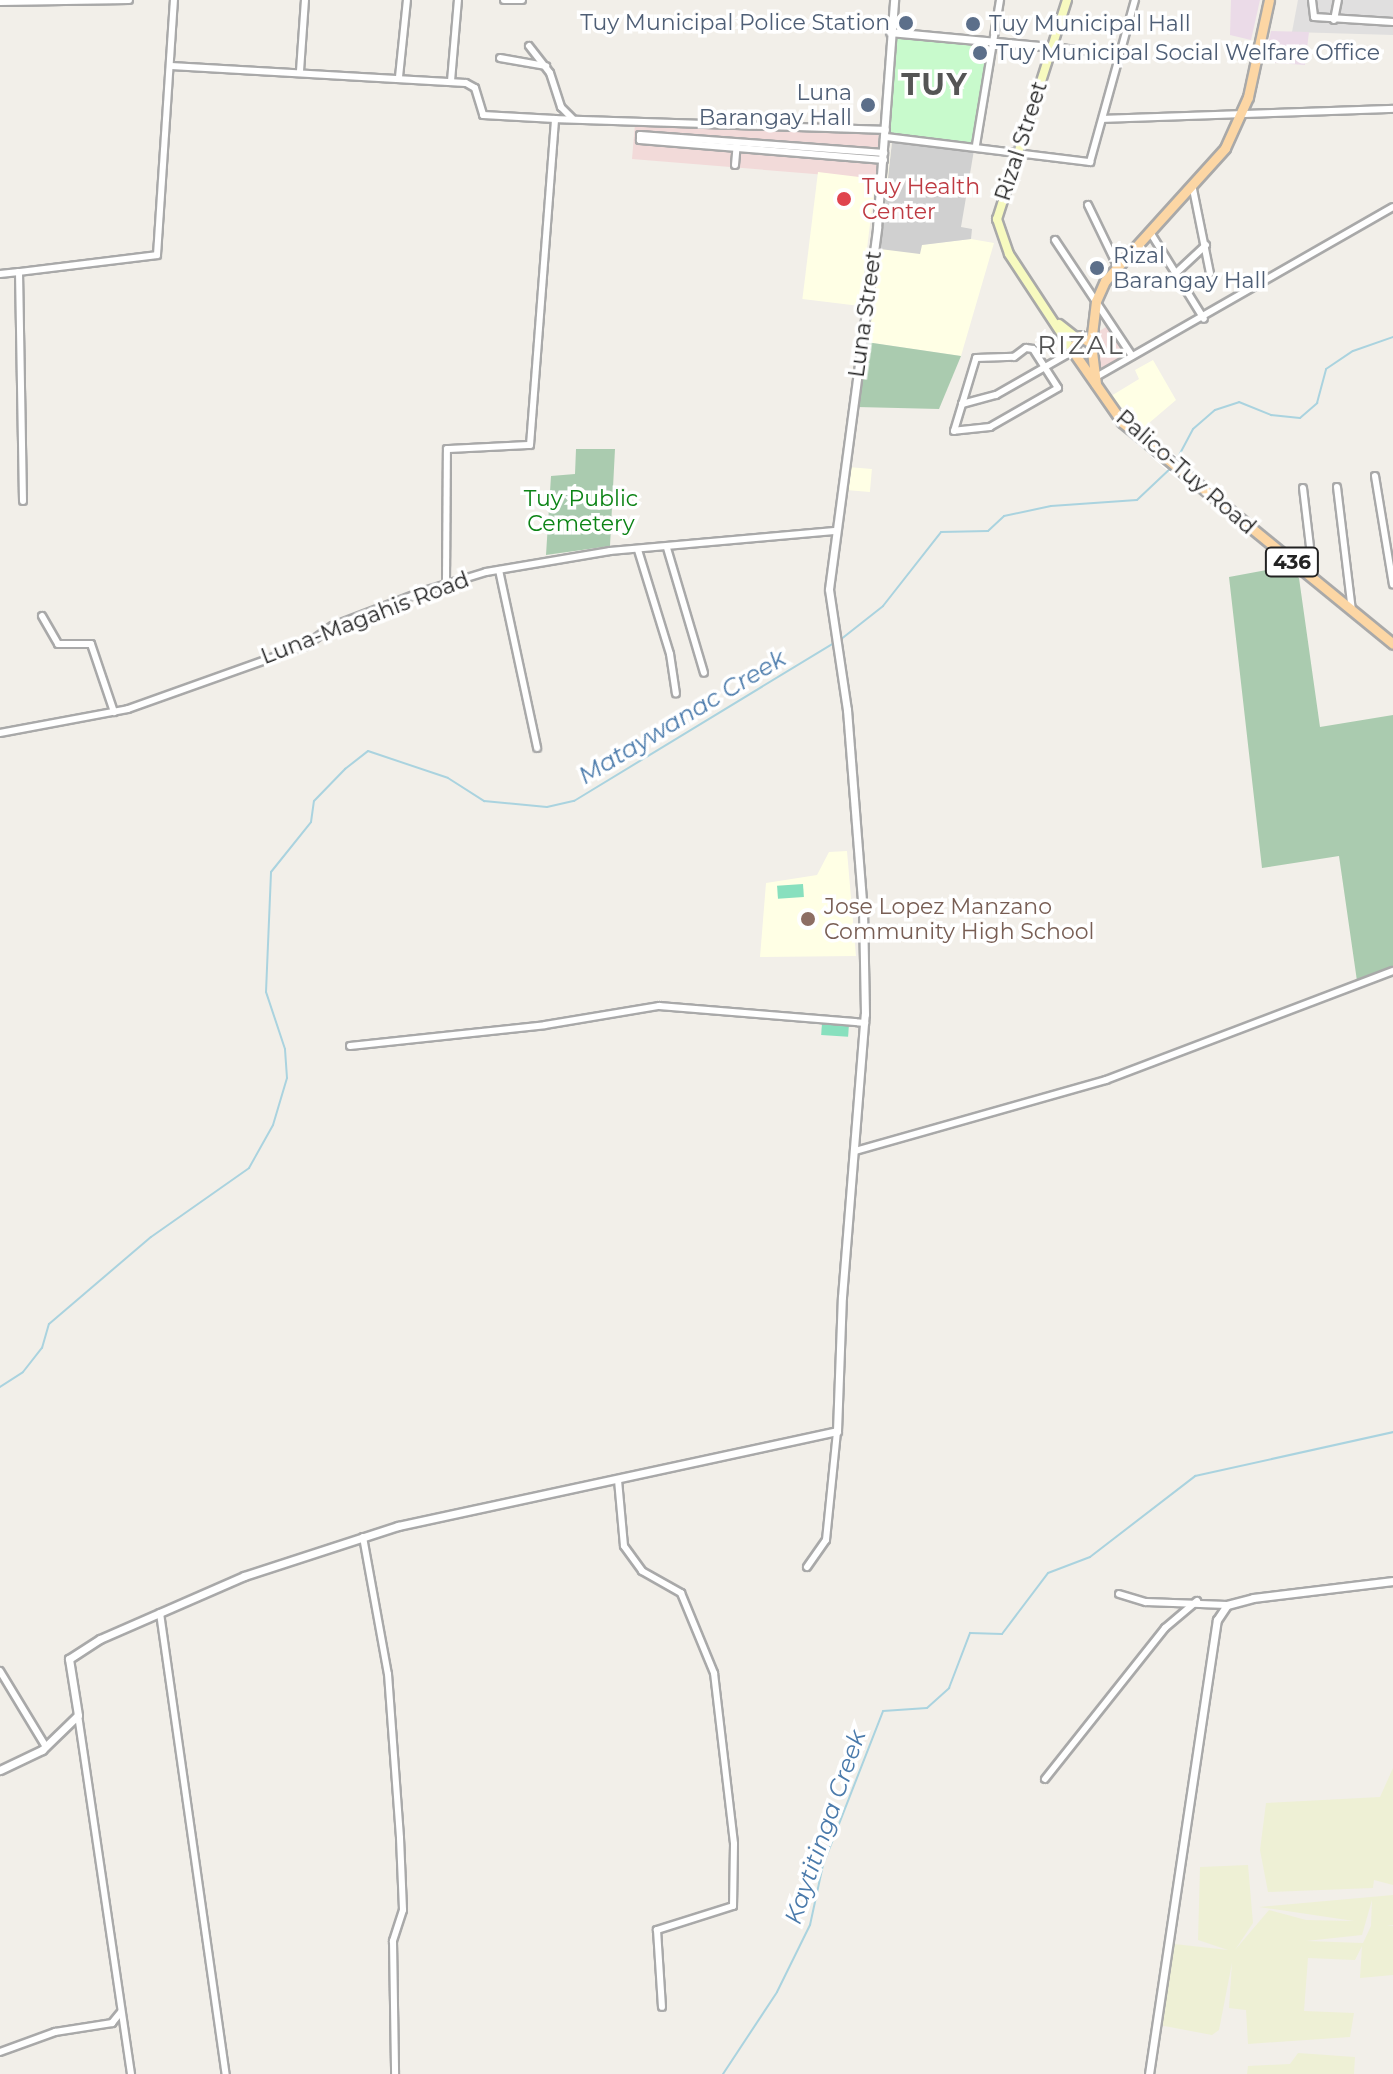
<!DOCTYPE html>
<html>
<head>
<meta charset="utf-8">
<style>
	body { margin:0 }
	#map { position:relative; width:1393px; height:2074px; overflow:hidden; background:#f2efe9; font-family:Montserrat,sans-serif }
	div>[style] { position:absolute }
	[style*='--x'] { left:calc(var(--x)*1px); top:calc(var(--y)*1px); width:calc(var(--w)*1px); rotate:calc(var(--a)*1deg) }
	.residential>* { inset:0; background:#e0dfdf }
	.commercial>* { inset:0; background:#f2dad9 }
	.industrial>* { inset:0; background:#ebdbe8 }
	.education>* { inset:0; background:#ffffe5; transform-origin:0 0 }
	.religious>* { inset:0; background:#d0d0d0 }
	.farmland>* { inset:0; background:#eef0d5 }
	.cemetery>* { inset:0; background:#aacbaf }
	.park>* { inset:0; background:#c8facc; transform-origin:0 0 }
	.pitch>* { inset:0; background:#88e0be; transform-origin:0 0 }
	.pier>* { inset:0; background:#fff; transform-origin:0 0 }
	.stream>* { height:2px; margin:-1px; padding:0 1px; transform-origin:1px; border-radius:1px; background:#aad3df }
	.roads { filter:drop-shadow(2px 0 #a9a9a9) drop-shadow(-2px 0 #a9a9a9) drop-shadow(0 2px #a9a9a9) drop-shadow(0 -2px #a9a9a9) }
	.minor>* { height:6px; margin:-3px; padding:0 3px; transform-origin:3px; border-radius:3px; background:#fff }
	.tertiary>* { height:7px; margin:-3.5px; padding:0 3.5px; transform-origin:3.5px; border-radius:3.5px; background:#fff }
	.secondary>* { height:8px; margin:-4px; padding:0 4px; transform-origin:4px; border-radius:4px; background:#f7fabf }
	.primary>* { height:9px; margin:-4.5px; padding:0 4.5px; transform-origin:4.5px; border-radius:4.5px; background:#fcd6a4 }
	.dots>* { width:22px; height:22px; translate:-50% -50%; box-sizing:border-box; border:4px solid #fff; border-radius:50% }
	span { translate:-50% -50%; white-space:nowrap; text-align:center; line-height:1.15; -webkit-text-stroke:7px #fff; paint-order:stroke }
	.shield-label span { padding:2px 6px; background:#fff; border:2px solid; border-radius:6px; -webkit-text-stroke-width:0 }
	.shield-label { font-size:20px; color:#222; font-weight:700 }
	.service-label { font-size:22px; color:#4e5e75 }
	.right { translate:-100% -50%; text-align:right }
	.left { translate:0 -50%; text-align:left }
	.street-label { font-size:22px; color:#222 }
	.health-label { font-size:22px; color:#be3a42 }
	.park-label { font-size:22px; color:#0c8416 }
	.education-label { font-size:22px; color:#785e54 }
	.water-label { font-size:24px; color:#4a7aab; font-style:italic }
	.quarter-label { font-size:26px; color:#555; letter-spacing:2px }
	.district-label { font-size:30px; color:#555; font-weight:700; letter-spacing:2px }
</style>
</head>
<body>
<div id="map">
	<div class="residential">
		<div style="clip-path:polygon(1298px 0,1393px 0,1393px 35px,1292px 32px)"></div>
	</div>
	<div class="commercial">
		<div style="clip-path:polygon(635px 124px,879px 133px,876px 179px,632px 159px)"></div>
		<div style="clip-path:polygon(1109px 325px,1127px 355px,1100px 371px,1098px 332px)"></div>
	</div>
	<div class="industrial">
		<div style="clip-path:polygon(1231px 0,1260px 0,1251px 40px,1230px 35px)"></div>
		<div style="clip-path:polygon(1271px 31px,1309px 32px,1305px 65px,1264px 62px)"></div>
	</div>
	<div class="education">
		<div style="clip-path:polygon(892px 142px,921px 245px,971px 239px,994px 243px,961px 356px,866px 342px)"></div>
		<div style="left:818px;top:172px;width:58px;height:128px;rotate:7deg"></div>
		<div style="clip-path:polygon(1153px 360px,1176px 400px,1142px 429px,1111px 396px,1139px 379px,1135px 370px)"></div>
		<div style="left:848px;top:467px;width:24px;height:23px;rotate:5deg"></div>
		<div style="clip-path:polygon(847px 851px,856px 956px,760px 957px,766px 883px,817px 875px,829px 852px)"></div>
	</div>
	<div class="religious">
		<div style="clip-path:polygon(892px 142px,974px 150px,961px 227px,972px 229px,971px 239px,922px 245px,920px 254px,880px 249px)"></div>
	</div>
	<div class="farmland">
		<div style="clip-path:polygon(1393px 1768px,1393px 1885px,1374px 1880px,1373px 1888px,1268px 1892px,1260px 1850px,1266px 1803px,1380px 1797px)"></div>
		<div style="clip-path:polygon(evenodd,1248px 1865px,1253px 1923px,1235px 1950px,1269px 1910px,1306px 1920px,1354px 1921px,1259px 1907px,1393px 1895px,1393px 1925px,1387px 1925px,1393px 1926px,1393px 1975px,1360px 1978px,1362px 1946px,1355px 1960px,1308px 1958px,1304px 2011px,1354px 2013px,1350px 2037px,1248px 2044px,1246px 2010px,1229px 2008px,1232px 1963px,1219px 2030px,1212px 2035px,1159px 2025px,1174px 1944px,1228px 1950px,1198px 1940px,1200px 1867px,1248px 1865px,1372px 1900px,1371px 1926px,1363px 1943px,1306px 1941px,1362px 1935px,1372px 1900px)"></div>
		<div style="clip-path:polygon(1298px 2053px,1355px 2057px,1354px 2074px,1247px 2074px,1248px 2066px,1290px 2064px)"></div>
	</div>
	<div class="cemetery">
		<div style="clip-path:polygon(866px 342px,961px 356px,939px 409px,857px 407px)"></div>
		<div style="clip-path:polygon(576px 449px,615px 449px,610px 546px,546px 555px,551px 476px,575px 474px)"></div>
		<div style="clip-path:polygon(1282px 567px,1299px 578px,1320px 727px,1393px 715px,1393px 969px,1357px 981px,1339px 856px,1262px 868px,1229px 577px)"></div>
	</div>
	<div class="park">
		<div style="left:894px;top:35px;width:93px;height:99px;rotate:6deg"></div>
	</div>
	<div class="pitch">
		<div style="left:803px;top:884px;width:13px;height:26px;rotate:86deg"></div>
		<div style="left:822px;top:1023px;width:27px;height:12px;rotate:4deg"></div>
	</div>
	<div class="pier">
		<div style="left:1161px;top:443px;width:48px;height:17px;rotate:40deg"></div>
	</div>
	<div class="stream">
		<div style="--x:1176;--y:461;--w:36;--a:-62"></div>
		<div style="--x:1193;--y:429;--w:29;--a:-41"></div>
		<div style="--x:1215;--y:410;--w:25;--a:-18"></div>
		<div style="--x:1239;--y:402;--w:35;--a:22"></div>
		<div style="--x:1271;--y:415;--w:29;--a:6"></div>
		<div style="--x:1300;--y:418;--w:23;--a:-41"></div>
		<div style="--x:1317;--y:403;--w:35;--a:-75"></div>
		<div style="--x:1326;--y:369;--w:32;--a:-34"></div>
		<div style="--x:1353;--y:351;--w:42;--a:-19.3"></div>
		<div style="--x:840;--y:640;--w:55;--a:-38.3"></div>
		<div style="--x:883;--y:606;--w:94;--a:-51.9"></div>
		<div style="--x:941;--y:532;--w:47;--a:-1.2"></div>
		<div style="--x:988;--y:531;--w:22;--a:-43"></div>
		<div style="--x:1004;--y:516;--w:48;--a:-12"></div>
		<div style="--x:1051;--y:506;--w:86;--a:-4"></div>
		<div style="--x:1137;--y:500;--w:48;--a:-43.3"></div>
		<div style="--x:0;--y:1387;--w:27;--a:-33"></div>
		<div style="--x:23;--y:1372;--w:31;--a:-52"></div>
		<div style="--x:42;--y:1348;--w:25;--a:-74"></div>
		<div style="--x:49;--y:1324;--w:134;--a:-40.5"></div>
		<div style="--x:151;--y:1237;--w:120;--a:-35.1"></div>
		<div style="--x:249;--y:1168;--w:49;--a:-60.8"></div>
		<div style="--x:273;--y:1125;--w:49;--a:-73.4"></div>
		<div style="--x:287;--y:1078;--w:29;--a:-94"></div>
		<div style="--x:285;--y:1049;--w:60;--a:-108.4"></div>
		<div style="--x:266;--y:992;--w:120;--a:-87.6"></div>
		<div style="--x:271;--y:872;--w:64;--a:-51.3"></div>
		<div style="--x:311;--y:822;--w:21;--a:-82"></div>
		<div style="--x:314;--y:801;--w:45;--a:-45.9"></div>
		<div style="--x:345;--y:769;--w:29;--a:-38"></div>
		<div style="--x:368;--y:751;--w:84;--a:18.6"></div>
		<div style="--x:448;--y:778;--w:43;--a:32.6"></div>
		<div style="--x:484;--y:801;--w:63;--a:5.4"></div>
		<div style="--x:547;--y:807;--w:28;--a:-13"></div>
		<div style="--x:574;--y:801;--w:304;--a:-31.3"></div>
		<div style="--x:723;--y:2074;--w:98;--a:-56.6"></div>
		<div style="--x:777;--y:1992;--w:75;--a:-63.8"></div>
		<div style="--x:810;--y:1925;--w:61;--a:-77.8"></div>
		<div style="--x:823;--y:1865;--w:165;--a:-68.7"></div>
		<div style="--x:883;--y:1711;--w:44;--a:-3.9"></div>
		<div style="--x:927;--y:1708;--w:30;--a:-42"></div>
		<div style="--x:949;--y:1688;--w:59;--a:-69.1"></div>
		<div style="--x:970;--y:1633;--w:32;--a:2"></div>
		<div style="--x:1002;--y:1634;--w:76;--a:-53"></div>
		<div style="--x:1048;--y:1573;--w:45;--a:-20.9"></div>
		<div style="--x:1090;--y:1557;--w:133;--a:-37.6"></div>
		<div style="--x:1195;--y:1476;--w:203;--a:-12.5"></div>
	</div>
	<div class="roads">
		<div class="minor">
			<div style="--x:504;--y:0;--w:18;--a:0"></div>
			<div style="--x:1312;--y:0;--w:17;--a:83"></div>
			<div style="--x:1314;--y:17;--w:79;--a:3.6"></div>
			<div style="--x:0;--y:2;--w:129;--a:-0.9"></div>
			<div style="--x:1334;--y:20;--w:20;--a:-79"></div>
			<div style="--x:529;--y:46;--w:34;--a:52"></div>
			<div style="--x:550;--y:73;--w:36;--a:72"></div>
			<div style="--x:561;--y:107;--w:16;--a:45"></div>
			<div style="--x:1052;--y:47;--w:67;--a:6.8"></div>
			<div style="--x:500;--y:58;--w:47;--a:9.9"></div>
			<div style="--x:171;--y:66;--w:295;--a:3.3"></div>
			<div style="--x:466;--y:83;--w:10;--a:29"></div>
			<div style="--x:475;--y:88;--w:28;--a:73"></div>
			<div style="--x:483;--y:115;--w:72;--a:3.2"></div>
			<div style="--x:300;--y:71;--w:71;--a:-86"></div>
			<div style="--x:399;--y:77;--w:77;--a:-84.1"></div>
			<div style="--x:451;--y:81;--w:81;--a:-85.1"></div>
			<div style="--x:1103;--y:119;--w:290;--a:-2"></div>
			<div style="--x:886;--y:137;--w:206;--a:7"></div>
			<div style="--x:1090;--y:162;--w:168;--a:-74.5"></div>
			<div style="--x:976;--y:145;--w:147;--a:-80.6"></div>
			<div style="--x:884;--y:160;--w:245;--a:-175.3"></div>
			<div style="--x:640;--y:140;--w:5;--a:-90"></div>
			<div style="--x:640;--y:135;--w:245;--a:4.2"></div>
			<div style="--x:735;--y:165;--w:22;--a:-85"></div>
			<div style="--x:1193;--y:189;--w:86;--a:78.6"></div>
			<div style="--x:1088;--y:205;--w:67;--a:64.2"></div>
			<div style="--x:1150;--y:232;--w:102;--a:58.2"></div>
			<div style="--x:1055;--y:240;--w:139;--a:56.4"></div>
			<div style="--x:1176;--y:273;--w:41;--a:-43"></div>
			<div style="--x:0;--y:274;--w:19;--a:-6"></div>
			<div style="--x:1026;--y:348;--w:7;--a:8"></div>
			<div style="--x:1033;--y:349;--w:46;--a:57.3"></div>
			<div style="--x:1058;--y:388;--w:78;--a:150.2"></div>
			<div style="--x:990;--y:427;--w:36;--a:174"></div>
			<div style="--x:954;--y:431;--w:76;--a:-73.2"></div>
			<div style="--x:976;--y:358;--w:38;--a:-2"></div>
			<div style="--x:1014;--y:357;--w:15;--a:-37"></div>
			<div style="--x:1096;--y:377;--w:342;--a:-29.8"></div>
			<div style="--x:962;--y:404;--w:35;--a:-15"></div>
			<div style="--x:996;--y:395;--w:89;--a:-29.7"></div>
			<div style="--x:1375;--y:476;--w:110;--a:80.6"></div>
			<div style="--x:1337;--y:487;--w:125;--a:83.1"></div>
			<div style="--x:1303;--y:488;--w:93;--a:83.2"></div>
			<div style="--x:23;--y:501;--w:229;--a:-91"></div>
			<div style="--x:19;--y:272;--w:139;--a:-7"></div>
			<div style="--x:157;--y:255;--w:256;--a:-86.2"></div>
			<div style="--x:667;--y:548;--w:130;--a:73.5"></div>
			<div style="--x:638;--y:550;--w:109;--a:72.9"></div>
			<div style="--x:670;--y:654;--w:40;--a:81.5"></div>
			<div style="--x:499;--y:570;--w:182;--a:77.9"></div>
			<div style="--x:446;--y:582;--w:133;--a:-89.6"></div>
			<div style="--x:447;--y:449;--w:83;--a:-2.8"></div>
			<div style="--x:530;--y:445;--w:327;--a:-85.6"></div>
			<div style="--x:555;--y:119;--w:331;--a:1.9"></div>
			<div style="--x:42;--y:616;--w:32;--a:60"></div>
			<div style="--x:58;--y:644;--w:33;--a:0"></div>
			<div style="--x:91;--y:644;--w:72;--a:71.3"></div>
			<div style="--x:0;--y:733;--w:130;--a:-10.6"></div>
			<div style="--x:128;--y:709;--w:188;--a:-19.6"></div>
			<div style="--x:305;--y:646;--w:34;--a:-36"></div>
			<div style="--x:333;--y:626;--w:97;--a:-21"></div>
			<div style="--x:424;--y:591;--w:65;--a:-17"></div>
			<div style="--x:486;--y:572;--w:126;--a:-9.6"></div>
			<div style="--x:610;--y:551;--w:225;--a:-5.1"></div>
			<div style="--x:350;--y:1046;--w:196;--a:-6.1"></div>
			<div style="--x:545;--y:1025;--w:116;--a:-9.5"></div>
			<div style="--x:659;--y:1006;--w:207;--a:4.7"></div>
			<div style="--x:855;--y:1151;--w:261;--a:-15.8"></div>
			<div style="--x:1106;--y:1080;--w:307;--a:-20.8"></div>
			<div style="--x:618;--y:1480;--w:66;--a:84.8"></div>
			<div style="--x:624;--y:1546;--w:31;--a:54"></div>
			<div style="--x:642;--y:1571;--w:45;--a:29.4"></div>
			<div style="--x:681;--y:1593;--w:87;--a:67.6"></div>
			<div style="--x:714;--y:1673;--w:172;--a:83.3"></div>
			<div style="--x:734;--y:1844;--w:62;--a:90.9"></div>
			<div style="--x:733;--y:1906;--w:80;--a:162.5"></div>
			<div style="--x:657;--y:1930;--w:77;--a:86.3"></div>
			<div style="--x:363;--y:1537;--w:139;--a:79.7"></div>
			<div style="--x:388;--y:1674;--w:164;--a:85.8"></div>
			<div style="--x:400;--y:1838;--w:72;--a:87.6"></div>
			<div style="--x:403;--y:1910;--w:33;--a:108"></div>
			<div style="--x:393;--y:1941;--w:133;--a:89.1"></div>
			<div style="--x:807;--y:1567;--w:33;--a:-55"></div>
			<div style="--x:826;--y:1540;--w:110;--a:-84.2"></div>
			<div style="--x:1119;--y:1594;--w:28;--a:17"></div>
			<div style="--x:1146;--y:1602;--w:81;--a:2.1"></div>
			<div style="--x:160;--y:1613;--w:466;--a:81.9"></div>
			<div style="--x:0;--y:1671;--w:89;--a:58.8"></div>
			<div style="--x:78;--y:1715;--w:363;--a:81.6"></div>
			<div style="--x:1045;--y:1779;--w:193;--a:-51.5"></div>
			<div style="--x:1165;--y:1628;--w:42;--a:-40.2"></div>
			<div style="--x:0;--y:2052;--w:59;--a:-20"></div>
			<div style="--x:55;--y:2032;--w:58;--a:-9"></div>
			<div style="--x:112;--y:2023;--w:14;--a:-51"></div>
		</div>
		<div class="tertiary">
			<div style="--x:890;--y:32;--w:163;--a:5.3"></div>
			<div style="--x:0;--y:1770;--w:47;--a:-25.5"></div>
			<div style="--x:42;--y:1750;--w:50;--a:-44.2"></div>
			<div style="--x:78;--y:1715;--w:57;--a:-99.1"></div>
			<div style="--x:69;--y:1659;--w:37;--a:-33"></div>
			<div style="--x:100;--y:1639;--w:157;--a:-23.6"></div>
			<div style="--x:244;--y:1576;--w:162;--a:-18"></div>
			<div style="--x:398;--y:1526;--w:449;--a:-12.2"></div>
			<div style="--x:837;--y:1431;--w:134;--a:-87.9"></div>
			<div style="--x:842;--y:1297;--w:284;--a:-85.4"></div>
			<div style="--x:865;--y:1014;--w:101;--a:-91.1"></div>
			<div style="--x:863;--y:913;--w:204;--a:-94.5"></div>
			<div style="--x:847;--y:710;--w:122;--a:-98.5"></div>
			<div style="--x:829;--y:589;--w:364;--a:-82.4"></div>
			<div style="--x:877;--y:228;--w:229;--a:-85.7"></div>
			<div style="--x:1149;--y:2074;--w:459;--a:-81.5"></div>
			<div style="--x:1217;--y:1620;--w:18;--a:-56"></div>
			<div style="--x:1227;--y:1605;--w:27;--a:-15"></div>
			<div style="--x:1253;--y:1598;--w:141;--a:-6.9"></div>
		</div>
		<div class="secondary">
			<div style="--x:1067;--y:0;--w:230;--a:107.7"></div>
			<div style="--x:997;--y:219;--w:37;--a:71"></div>
			<div style="--x:1009;--y:254;--w:115;--a:56.7"></div>
			<div style="--x:1059;--y:324;--w:23;--a:38"></div>
		</div>
		<div class="primary">
			<div style="--x:1091;--y:343;--w:13;--a:-148"></div>
			<div style="--x:1080;--y:336;--w:16;--a:120"></div>
			<div style="--x:1072;--y:350;--w:88;--a:55.2"></div>
			<div style="--x:1122;--y:422;--w:350;--a:39.3"></div>
			<div style="--x:1096;--y:384;--w:41;--a:-97"></div>
			<div style="--x:1091;--y:343;--w:42;--a:-83.2"></div>
			<div style="--x:1096;--y:301;--w:22;--a:-66"></div>
			<div style="--x:1105;--y:281;--w:179;--a:-47.9"></div>
			<div style="--x:1225;--y:148;--w:56;--a:-65.7"></div>
			<div style="--x:1248;--y:97;--w:99;--a:-77.8"></div>
		</div>
	</div>
	<div class="dots">
		<div style="left:906px;top:23px;background:#5c6f8a"></div>
		<div style="left:973px;top:24px;background:#5c6f8a"></div>
		<div style="left:980px;top:53px;background:#5c6f8a"></div>
		<div style="left:868px;top:105px;background:#5c6f8a"></div>
		<div style="left:844px;top:199px;background:#e0444e"></div>
		<div style="left:1097px;top:268px;background:#5c6f8a"></div>
		<div style="left:808px;top:919px;background:#8d6e63"></div>
	</div>
	<div class="shield-label">
		<span style="left:1292px;top:562px">436</span>
	</div>
	<div class="service-label">
		<span class="right" style="left:890px;top:23px">Tuy Municipal Police Station</span>
		<span class="left" style="left:989px;top:24px">Tuy Municipal Hall</span>
		<span class="left" style="left:996px;top:53px">Tuy Municipal Social Welfare Office</span>
		<span class="right" style="left:852px;top:105px">Luna<br>Barangay Hall</span>
		<span class="left" style="left:1113px;top:268px">Rizal<br>Barangay Hall</span>
	</div>
	<div class="street-label">
		<span style="left:1021px;top:141px;rotate:-72deg">Rizal Street</span>
		<span style="left:865px;top:314px;rotate:-82deg">Luna Street</span>
		<span style="left:1186px;top:472px;rotate:41deg">Palico-Tuy Road</span>
		<span style="left:365px;top:618px;rotate:-21deg">Luna-Magahis Road</span>
	</div>
	<div class="health-label">
		<span class="left" style="left:862px;top:199px">Tuy Health<br>Center</span>
	</div>
	<div class="park-label">
		<span style="left:581px;top:511px">Tuy Public<br>Cemetery</span>
	</div>
	<div class="education-label">
		<span class="left" style="left:824px;top:919px">Jose Lopez Manzano<br>Community High School</span>
	</div>
	<div class="water-label">
		<span style="left:682px;top:717px;rotate:-31deg">Mataywanac Creek</span>
		<span style="left:825px;top:1827px;rotate:-71deg">Kaytitinga Creek</span>
	</div>
	<div class="quarter-label">
		<span style="left:1081px;top:346px">RIZAL</span>
	</div>
	<div class="district-label">
		<span style="left:935px;top:85px">TUY</span>
	</div>
</div>
</body>
</html>
